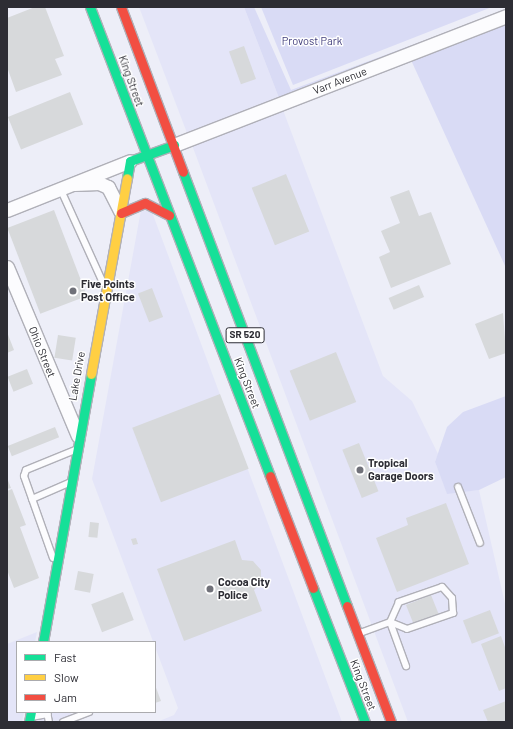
<!DOCTYPE html>
<html>
<head>
<meta charset="utf-8">
<style>
	body { margin:0 }
	#map { position:relative; width:513px; height:729px; overflow:hidden; background:#edeef8; font-family:Barlow,sans-serif }
	div>[style] { position:absolute }
	[style*='--x'] { left:calc(var(--x)*1px); top:calc(var(--y)*1px); width:calc(var(--w)*1px); rotate:calc(var(--a)*1deg) }
	.built>* { inset:0; background:#e4e5f8 }
	.green>* { inset:0; background:#d9dbf5 }
	.building>* { inset:0; background:#d7d9db; transform-origin:0 0 }
	.roads { filter:drop-shadow(1px 0 #b0b0b8) drop-shadow(-1px 0 #b0b0b8) drop-shadow(0 1px #b0b0b8) drop-shadow(0 -1px #b0b0b8) }
	.lane>* { height:6px; margin:-3px; padding:0 3px; transform-origin:3px; border-radius:3px; background:#fcfcfe }
	.street>* { height:13px; margin:-6.5px; padding:0 6.5px; transform-origin:6.5px; border-radius:6.5px; background:#fcfcfe }
	.fast>* { height:9px; margin:-4.5px; padding:0 4.5px; transform-origin:4.5px; border-radius:4.5px; background:#16e098 }
	.slow>* { height:9px; margin:-4.5px; padding:0 4.5px; transform-origin:4.5px; border-radius:4.5px; background:#ffcf43 }
	.jam>* { height:9px; margin:-4.5px; padding:0 4.5px; transform-origin:4.5px; border-radius:4.5px; background:#f24e42 }
	.dots>* { width:11px; height:11px; translate:-50% -50%; box-sizing:border-box; border:2px solid #fff; border-radius:50% }
	span { translate:-50% -50%; white-space:nowrap; text-align:center; line-height:1.15; -webkit-text-stroke:3px #fff; paint-order:stroke }
	.shield-label span { padding:1px 3px; background:#fff; border:1px solid; border-radius:3px; -webkit-text-stroke-width:0 }
	.shield-label { font-size:10px; color:#2d2d34; font-weight:700 }
	.park-label { font-size:11px; color:#403d7b }
	.street-label { font-size:11px; color:#2d2d34 }
	.poi-label { font-size:11px; color:#2d2d34; font-weight:700 }
	.left { translate:0 -50%; text-align:left }
	.frame { position:absolute; inset:0; border:8px solid #2d2d34; pointer-events:none }
	.legend { position:absolute; left:16px; top:641px; width:140px; height:72px; box-sizing:border-box; background:#fff; border:1px solid #ababae; margin:0; padding:5px 7px; list-style:none; font-size:12px; color:#2d2d34 }
	.legend li { display:flex; align-items:center; gap:8px; height:20px }
	.legend b { width:20px; border:1px solid #ababae }
</style>
</head>
<body>
<div id="map">
	<div class="built">
		<div style="clip-path:polygon(139px 7px,244px 7px,279px 98px,187px 133px)"></div>
		<div style="clip-path:polygon(283px 110px,383px 376px,412px 401px,438px 454px,435px 462px,447px 493px,479px 490px,506px 608px,506px 722px,408px 722px,192px 145px)"></div>
		<div style="clip-path:polygon(141px 210px,152px 212px,342px 722px,157px 722px,174px 715px,178px 708px,92px 479px)"></div>
		<div style="clip-path:polygon(37px 632px,35px 642px,17px 642px,17px 712px,24px 712px,22px 722px,7px 722px,7px 644px)"></div>
		<div style="clip-path:polygon(38px 712px,70px 712px,74px 722px,36px 722px)"></div>
	</div>
	<div class="green">
		<div style="clip-path:polygon(244px 7px,254px 7px,291px 90px,506px 10px,279px 98px)"></div>
		<div style="clip-path:polygon(261px 7px,492px 7px,293px 85px)"></div>
		<div style="clip-path:polygon(506px 23px,506px 268px,411px 60px)"></div>
		<div style="clip-path:polygon(506px 396px,506px 477px,479px 490px,447px 494px,435px 462px,447px 427px,463px 412px)"></div>
	</div>
	<div class="building">
		<div style="clip-path:polygon(35px 7px,45px 7px,64px 56px,55px 59px,62px 75px,16px 92px,7px 67px,7px 18px)"></div>
		<div style="left:244px;top:46px;width:35px;height:16px;rotate:70deg"></div>
		<div style="left:70px;top:92px;width:35px;height:67px;rotate:68deg"></div>
		<div style="left:286px;top:174px;width:62px;height:37px;rotate:68deg"></div>
		<div style="clip-path:polygon(409px 190px,419px 216px,431px 212px,451px 264px,391px 288px,379px 257px,390px 252px,381px 231px,400px 223px,390px 197px)"></div>
		<div style="left:54px;top:210px;width:92px;height:50px;rotate:69deg"></div>
		<div style="left:419px;top:285px;width:13px;height:33px;rotate:67deg"></div>
		<div style="left:152px;top:288px;width:31px;height:15px;rotate:69deg"></div>
		<div style="clip-path:polygon(503px 313px,506px 353px,489px 359px,475px 324px)"></div>
		<div style="clip-path:polygon(7px 332px,14px 350px,7px 353px)"></div>
		<div style="left:58px;top:335px;width:18px;height:23px;rotate:9deg"></div>
		<div style="left:336px;top:352px;width:54px;height:50px;rotate:68deg"></div>
		<div style="left:27px;top:369px;width:16px;height:21px;rotate:68deg"></div>
		<div style="left:220px;top:394px;width:80px;height:94px;rotate:69deg"></div>
		<div style="left:55px;top:427px;width:11px;height:51px;rotate:68deg"></div>
		<div style="left:359px;top:443px;width:52px;height:18px;rotate:68deg"></div>
		<div style="clip-path:polygon(7px 478px,11px 488px,7px 489px)"></div>
		<div style="clip-path:polygon(12px 489px,26px 525px,20px 527px,39px 578px,14px 588px,7px 570px,7px 491px)"></div>
		<div style="clip-path:polygon(446px 503px,469px 564px,397px 592px,376px 538px,408px 525px,406px 518px)"></div>
		<div style="left:90px;top:522px;width:9px;height:15px;rotate:6deg"></div>
		<div style="clip-path:polygon(136px 538px,138px 544px,133px 545px,131px 539px)"></div>
		<div style="clip-path:polygon(235px 540px,242px 560px,253px 561px,261px 570px,261px 582px,254px 590px,262px 611px,184px 641px,157px 569px)"></div>
		<div style="left:78px;top:571px;width:16px;height:19px;rotate:11deg"></div>
		<div style="left:123px;top:592px;width:30px;height:34px;rotate:69deg"></div>
		<div style="left:431px;top:595px;width:22px;height:27px;rotate:68deg"></div>
		<div style="left:490px;top:610px;width:25px;height:29px;rotate:69deg"></div>
		<div style="clip-path:polygon(501px 636px,506px 650px,506px 688px,499px 691px,481px 644px)"></div>
		<div style="clip-path:polygon(155px 685px,161px 701px,155px 703px)"></div>
		<div style="clip-path:polygon(506px 701px,506px 722px,488px 722px,483px 710px)"></div>
	</div>
	<div class="roads">
		<div class="lane">
			<div style="--x:60;--y:188;--w:104;--a:65.6"></div>
			<div style="--x:458;--y:487;--w:60;--a:68.6"></div>
			<div style="--x:32;--y:499;--w:40;--a:-23.4"></div>
			<div style="--x:53;--y:558;--w:87;--a:-109.5"></div>
			<div style="--x:24;--y:476;--w:6;--a:-72"></div>
			<div style="--x:26;--y:470;--w:53;--a:-22.2"></div>
			<div style="--x:360;--y:633;--w:32;--a:-20"></div>
			<div style="--x:390;--y:622;--w:18;--a:22"></div>
			<div style="--x:407;--y:629;--w:49;--a:-19.2"></div>
			<div style="--x:453;--y:613;--w:15;--a:-94"></div>
			<div style="--x:452;--y:598;--w:15;--a:-132"></div>
			<div style="--x:442;--y:587;--w:46;--a:160.8"></div>
			<div style="--x:399;--y:602;--w:22;--a:114"></div>
			<div style="--x:390;--y:622;--w:47;--a:70"></div>
			<div style="--x:47;--y:712;--w:10;--a:79"></div>
			<div style="--x:31;--y:717;--w:17;--a:-10"></div>
			<div style="--x:63;--y:722;--w:28;--a:-21"></div>
		</div>
		<div class="street">
			<div style="--x:174;--y:145;--w:356;--a:-21.2"></div>
			<div style="--x:74;--y:184;--w:25;--a:-2"></div>
			<div style="--x:99;--y:183;--w:10;--a:24"></div>
			<div style="--x:108;--y:187;--w:27;--a:63"></div>
			<div style="--x:7;--y:210;--w:132;--a:-21.7"></div>
			<div style="--x:7;--y:267;--w:183;--a:67.2"></div>
		</div>
		<div class="fast">
			<div style="--x:90;--y:7;--w:502;--a:69"></div>
			<div style="--x:183;--y:172;--w:464;--a:69.3"></div>
			<div style="--x:127;--y:178;--w:17;--a:-80"></div>
			<div style="--x:130;--y:161;--w:47;--a:-20"></div>
			<div style="--x:313;--y:588;--w:144;--a:68.8"></div>
			<div style="--x:43;--y:642;--w:272;--a:-79.8"></div>
			<div style="--x:29;--y:722;--w:10;--a:-79"></div>
		</div>
		<div class="slow">
			<div style="--x:91;--y:374;--w:199;--a:-79.6"></div>
		</div>
		<div class="jam">
			<div style="--x:121;--y:7;--w:176;--a:69.4"></div>
			<div style="--x:121;--y:213;--w:26;--a:-23"></div>
			<div style="--x:145;--y:203;--w:27;--a:27"></div>
			<div style="--x:270;--y:476;--w:120;--a:69"></div>
			<div style="--x:347;--y:606;--w:124;--a:69.2"></div>
		</div>
	</div>
	<div class="dots">
		<div style="left:73px;top:291px;background:#707179"></div>
		<div style="left:360px;top:470px;background:#707179"></div>
		<div style="left:210px;top:589px;background:#707179"></div>
	</div>
	<div class="shield-label">
		<span style="left:245px;top:335px">SR 520</span>
	</div>
	<div class="park-label">
		<span style="left:312px;top:41px">Provost Park</span>
	</div>
	<div class="street-label">
		<span style="left:131px;top:81px;rotate:70deg">King Street</span>
		<span style="left:340px;top:81px;rotate:-21deg">Varr Avenue</span>
		<span style="left:42px;top:352px;rotate:68deg">Ohio Street</span>
		<span style="left:77px;top:376px;rotate:-80deg">Lake Drive</span>
		<span style="left:247px;top:383px;rotate:69deg">King Street</span>
		<span style="left:363px;top:685px;rotate:69deg">King Street</span>
	</div>
	<div class="poi-label">
		<span class="left" style="left:81px;top:291px">Five Points<br>Post Office</span>
		<span class="left" style="left:368px;top:470px">Tropical<br>Garage Doors</span>
		<span class="left" style="left:218px;top:589px">Cocoa City<br>Police</span>
	</div>
	<div class="frame"></div>
	<ul class="legend">
	<li><b style="height:5px;background:#16e098"></b>Fast</li>
	<li><b style="height:5px;background:#ffcf43"></b>Slow</li>
	<li><b style="height:5px;background:#f24e42"></b>Jam</li>
	</ul>
</div>
</body>
</html>
